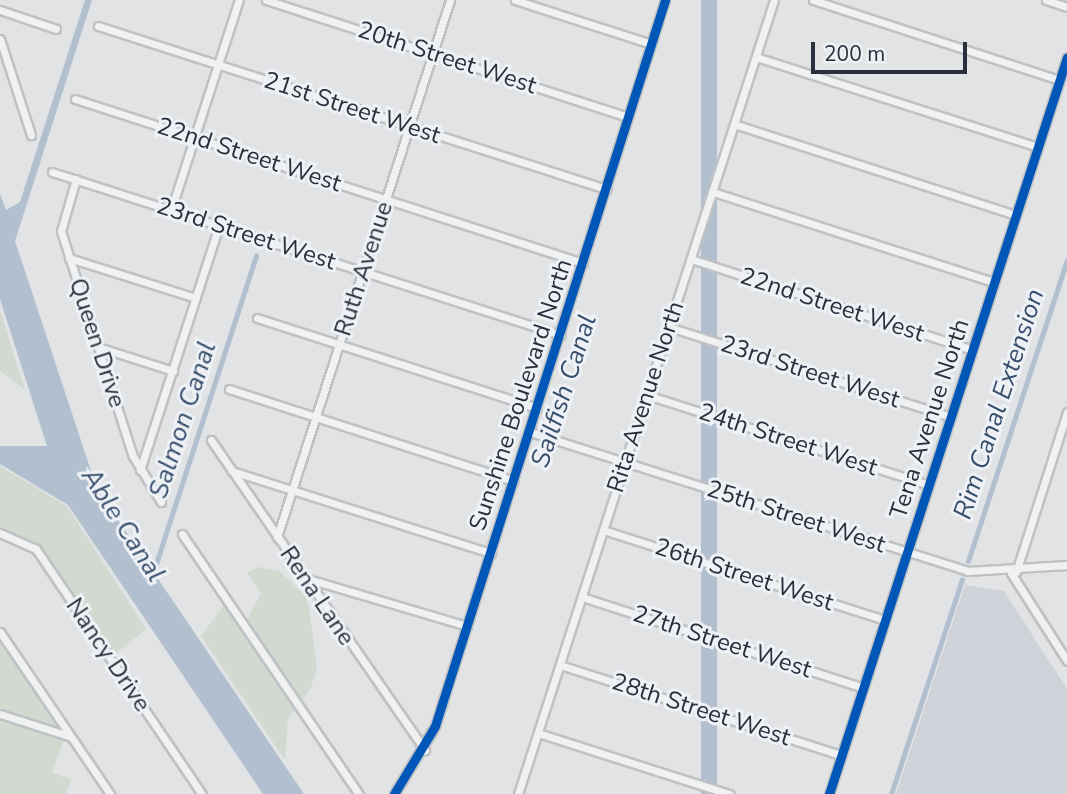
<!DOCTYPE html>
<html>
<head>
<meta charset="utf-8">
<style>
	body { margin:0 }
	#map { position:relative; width:1067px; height:794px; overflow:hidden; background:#e1e3e5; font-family:"Nunito Sans",sans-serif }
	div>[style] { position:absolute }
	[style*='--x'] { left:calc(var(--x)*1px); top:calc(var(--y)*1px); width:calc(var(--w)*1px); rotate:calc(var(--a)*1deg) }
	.built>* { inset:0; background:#cfd2d8 }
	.green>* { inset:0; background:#d2d9d1 }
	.water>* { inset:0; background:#b1bfce; transform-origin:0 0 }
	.canal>* { height:5px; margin:-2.5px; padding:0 2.5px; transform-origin:2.5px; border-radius:2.5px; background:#b1bfce }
	.roads { filter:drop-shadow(2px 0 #bfc1c3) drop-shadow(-2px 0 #bfc1c3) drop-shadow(0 2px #bfc1c3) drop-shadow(0 -2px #bfc1c3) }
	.minor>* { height:7px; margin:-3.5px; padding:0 3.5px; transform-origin:3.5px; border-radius:3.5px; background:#eff1f2 }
	.cycleway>* { height:9px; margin:-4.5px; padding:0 4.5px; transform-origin:4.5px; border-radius:4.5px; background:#0057b8 }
	span { translate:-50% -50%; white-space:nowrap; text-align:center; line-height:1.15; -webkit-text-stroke:6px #eef1f5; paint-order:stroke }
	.street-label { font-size:24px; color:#29303c }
	.water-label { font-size:26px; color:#374f6c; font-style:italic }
	.scale { position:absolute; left:811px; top:42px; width:156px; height:32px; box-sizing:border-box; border:4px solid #29303c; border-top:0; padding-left:9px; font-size:21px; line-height:24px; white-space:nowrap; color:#29303c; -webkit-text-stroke:5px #eef1f5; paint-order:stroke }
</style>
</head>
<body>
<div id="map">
	<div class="built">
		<div style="clip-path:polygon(965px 585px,1004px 591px,1067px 689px,1067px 794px,896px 794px)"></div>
	</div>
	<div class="green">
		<div style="clip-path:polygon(0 309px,15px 359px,25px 390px,0 371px)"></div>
		<div style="clip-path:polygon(0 466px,67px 506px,146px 629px,115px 654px,38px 547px,0 533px)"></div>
		<div style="clip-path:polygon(258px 567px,279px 571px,306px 596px,309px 608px,317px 667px,311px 688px,288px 718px,285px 760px,201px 636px,228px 600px,246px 621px,261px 593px,247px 573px)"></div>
		<div style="clip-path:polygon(0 636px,67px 731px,52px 773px,71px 779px,66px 794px,0 794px)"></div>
	</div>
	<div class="water">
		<div style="clip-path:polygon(85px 0,92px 0,15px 241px,97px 489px,304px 794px,263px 794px,68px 505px,0 464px,0 446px,47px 446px,0 299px,0 194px,6px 210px,20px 202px)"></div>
		<div style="left:701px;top:0;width:16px;height:834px"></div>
	</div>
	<div class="canal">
		<div style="--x:968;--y:561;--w:317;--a:-71.8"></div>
		<div style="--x:151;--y:579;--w:340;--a:-72"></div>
		<div style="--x:891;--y:794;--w:226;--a:-71.7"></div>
	</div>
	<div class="roads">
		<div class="minor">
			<div style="--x:266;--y:0;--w:380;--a:17.9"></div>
			<div style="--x:515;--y:0;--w:143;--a:17.9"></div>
			<div style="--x:813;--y:0;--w:259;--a:18"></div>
			<div style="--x:1046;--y:0;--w:22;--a:18"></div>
			<div style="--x:0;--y:10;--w:59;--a:18.7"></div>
			<div style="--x:98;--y:26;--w:534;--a:17.79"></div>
			<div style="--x:0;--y:39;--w:101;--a:72.1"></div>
			<div style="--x:756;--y:57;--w:296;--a:17.7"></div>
			<div style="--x:75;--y:99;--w:534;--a:17.89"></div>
			<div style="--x:734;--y:124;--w:296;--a:17.9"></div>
			<div style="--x:52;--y:172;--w:534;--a:17.76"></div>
			<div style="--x:76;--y:179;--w:54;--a:106.1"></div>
			<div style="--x:61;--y:231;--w:236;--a:72.3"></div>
			<div style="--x:133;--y:456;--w:54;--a:58.7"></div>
			<div style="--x:713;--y:192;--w:295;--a:17.8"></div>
			<div style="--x:171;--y:210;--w:221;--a:-72.1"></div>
			<div style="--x:69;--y:258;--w:133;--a:17.5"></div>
			<div style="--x:691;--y:259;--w:295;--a:17.9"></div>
			<div style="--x:257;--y:318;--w:294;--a:17.8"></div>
			<div style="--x:669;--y:327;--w:296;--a:17.7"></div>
			<div style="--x:98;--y:347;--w:79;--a:17.7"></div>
			<div style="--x:229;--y:389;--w:299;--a:17.9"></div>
			<div style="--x:647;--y:395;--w:296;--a:17.7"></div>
			<div style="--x:530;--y:432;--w:459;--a:17.6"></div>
			<div style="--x:967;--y:571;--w:100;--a:-3.4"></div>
			<div style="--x:211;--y:440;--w:377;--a:55.4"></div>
			<div style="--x:140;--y:470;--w:256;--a:-72.1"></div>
			<div style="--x:232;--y:471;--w:272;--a:17.6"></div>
			<div style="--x:603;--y:530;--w:296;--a:17.7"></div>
			<div style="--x:0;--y:533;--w:39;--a:24"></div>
			<div style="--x:36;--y:549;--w:296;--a:55.9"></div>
			<div style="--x:182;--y:534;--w:315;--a:55.8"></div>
			<div style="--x:277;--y:537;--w:564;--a:-72.14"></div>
			<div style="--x:1016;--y:572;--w:168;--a:-72.3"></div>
			<div style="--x:1011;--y:573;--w:104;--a:57.5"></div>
			<div style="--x:305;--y:578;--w:169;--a:16.5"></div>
			<div style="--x:582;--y:597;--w:295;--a:17.9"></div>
			<div style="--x:0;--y:632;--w:196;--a:55.8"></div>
			<div style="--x:560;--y:665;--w:295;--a:17.8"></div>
			<div style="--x:0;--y:714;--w:72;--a:17.7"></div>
			<div style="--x:538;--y:733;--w:201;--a:17.7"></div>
			<div style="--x:394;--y:794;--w:79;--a:-58.9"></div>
			<div style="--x:435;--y:726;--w:762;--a:-72.42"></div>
			<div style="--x:518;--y:794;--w:834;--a:-72.13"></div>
			<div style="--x:829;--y:794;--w:774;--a:-72.1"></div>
		</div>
	</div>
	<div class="cycleway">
		<div style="--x:394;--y:794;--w:79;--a:-58.9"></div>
		<div style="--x:435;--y:726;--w:762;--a:-72.42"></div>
		<div style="--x:829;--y:794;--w:774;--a:-72.1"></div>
	</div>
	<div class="street-label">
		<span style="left:447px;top:58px;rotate:18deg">20th Street West</span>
		<span style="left:352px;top:108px;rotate:18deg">21st Street West</span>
		<span style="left:249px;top:155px;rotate:18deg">22nd Street West</span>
		<span style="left:246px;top:234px;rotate:18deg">23rd Street West</span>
		<span style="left:364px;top:269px;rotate:-72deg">Ruth Avenue</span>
		<span style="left:832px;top:305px;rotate:18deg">22nd Street West</span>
		<span style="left:97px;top:343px;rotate:72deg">Queen Drive</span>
		<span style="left:810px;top:372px;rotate:18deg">23rd Street West</span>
		<span style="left:521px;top:395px;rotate:-72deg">Sunshine Boulevard North</span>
		<span style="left:646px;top:397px;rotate:-72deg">Rita Avenue North</span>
		<span style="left:930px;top:419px;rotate:-72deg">Tena Avenue North</span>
		<span style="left:788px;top:440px;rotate:18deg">24th Street West</span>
		<span style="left:796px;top:517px;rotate:18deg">25th Street West</span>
		<span style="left:744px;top:575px;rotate:18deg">26th Street West</span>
		<span style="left:317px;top:596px;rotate:56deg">Rena Lane</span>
		<span style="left:722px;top:642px;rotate:18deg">27th Street West</span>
		<span style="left:108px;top:655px;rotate:56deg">Nancy Drive</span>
		<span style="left:701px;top:710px;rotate:18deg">28th Street West</span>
	</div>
	<div class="water-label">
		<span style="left:564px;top:391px;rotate:-72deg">Sailfish Canal</span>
		<span style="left:999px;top:404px;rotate:-72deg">Rim Canal Extension</span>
		<span style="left:183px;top:420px;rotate:-72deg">Salmon Canal</span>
		<span style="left:123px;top:525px;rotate:57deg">Able Canal</span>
	</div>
	<div class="scale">200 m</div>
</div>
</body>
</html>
